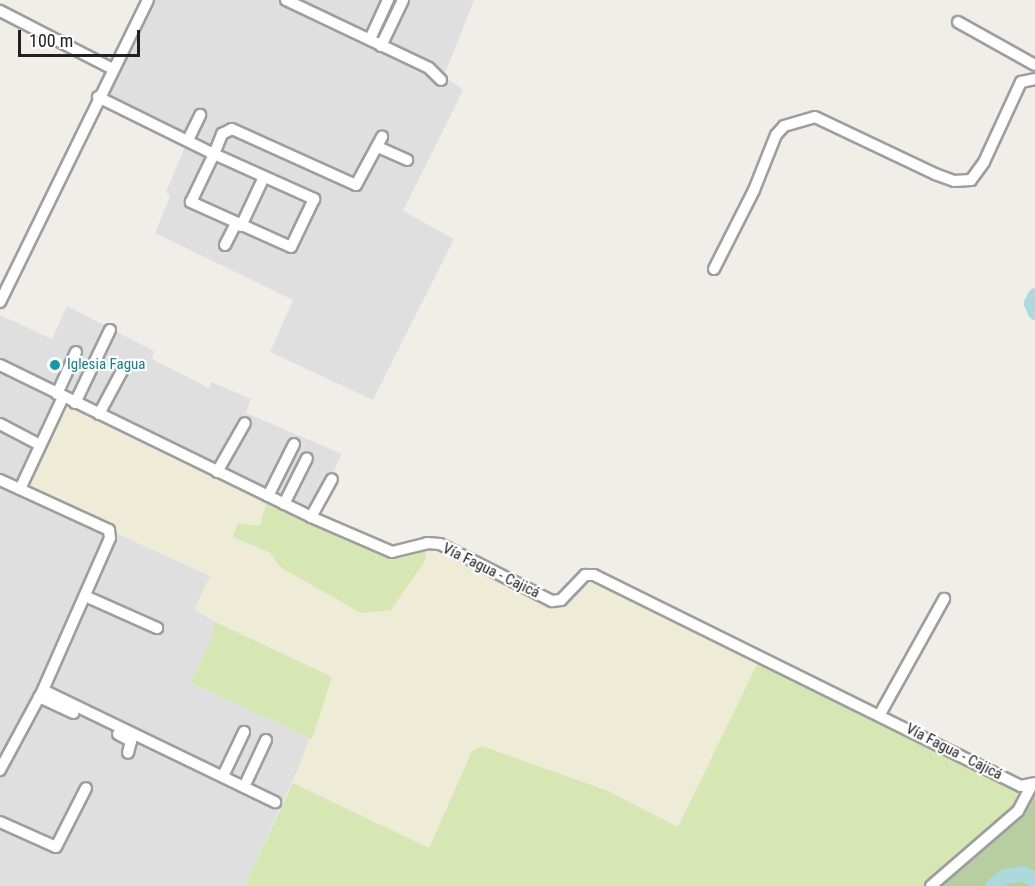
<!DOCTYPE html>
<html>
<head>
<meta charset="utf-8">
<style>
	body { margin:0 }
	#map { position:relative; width:1035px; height:886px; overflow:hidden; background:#f1ede9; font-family:"Roboto Condensed",sans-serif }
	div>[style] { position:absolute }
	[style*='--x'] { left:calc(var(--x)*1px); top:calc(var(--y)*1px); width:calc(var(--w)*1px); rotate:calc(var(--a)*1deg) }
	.residential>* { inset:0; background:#dfdfdf }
	.farmland>* { inset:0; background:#eeecd6 }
	.grass>* { inset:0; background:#d6e7b3 }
	.forest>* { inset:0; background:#b6cea0 }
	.river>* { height:15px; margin:-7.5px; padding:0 7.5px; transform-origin:7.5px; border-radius:7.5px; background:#acd9dc }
	.roads { filter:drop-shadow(2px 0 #9e9e9e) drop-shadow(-2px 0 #9e9e9e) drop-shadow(0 2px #9e9e9e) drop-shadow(0 -2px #9e9e9e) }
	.minor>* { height:10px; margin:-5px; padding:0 5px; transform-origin:5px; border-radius:5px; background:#fff }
	.dots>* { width:16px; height:16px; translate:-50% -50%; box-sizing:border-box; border:3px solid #fff; border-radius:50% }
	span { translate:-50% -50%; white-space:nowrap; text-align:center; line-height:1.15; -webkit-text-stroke:4.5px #fff; paint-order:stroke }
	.culture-label { font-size:15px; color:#0d838f }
	.left { translate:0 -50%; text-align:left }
	.street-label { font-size:15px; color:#212121 }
	.scale { position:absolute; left:18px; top:30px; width:122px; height:27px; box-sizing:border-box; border:3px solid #212121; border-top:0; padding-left:8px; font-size:18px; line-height:21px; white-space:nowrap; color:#212121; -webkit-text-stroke:4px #fff; paint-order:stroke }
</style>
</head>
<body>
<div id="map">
	<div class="residential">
		<div style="clip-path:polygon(148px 0,474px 0,444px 76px,463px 90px,403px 211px,454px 239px,373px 400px,270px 352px,293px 300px,155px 233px,170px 196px,166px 192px,188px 140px,98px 97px)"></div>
		<div style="clip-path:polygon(67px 306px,154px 351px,152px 359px,209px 388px,212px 382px,251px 399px,246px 413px,342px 454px,311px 517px,109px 530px,211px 576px,195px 610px,214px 621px,212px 636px,191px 683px,312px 739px,244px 886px,0 886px,0 315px,52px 339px)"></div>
	</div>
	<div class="farmland">
		<div style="clip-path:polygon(63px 397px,268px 496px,260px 526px,233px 537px,270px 553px,280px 567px,427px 543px,552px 601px,585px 575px,761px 656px,678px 827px,608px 791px,472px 751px,429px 848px,293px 783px,332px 677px,194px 610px,210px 576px,20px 489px)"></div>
	</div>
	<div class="grass">
		<div style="clip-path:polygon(268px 496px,392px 552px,427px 543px,425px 561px,391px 610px,361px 613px,280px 567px,270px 553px,233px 537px,238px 523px,260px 526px)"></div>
		<div style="clip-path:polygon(214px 621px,332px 677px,312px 739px,191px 683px,212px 636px)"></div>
		<div style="clip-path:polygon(761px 656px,1021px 786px,1027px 796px,931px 886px,244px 886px,293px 783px,429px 848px,472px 751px,482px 746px,608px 791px,678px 827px)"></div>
	</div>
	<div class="forest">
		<div style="clip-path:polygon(1035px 783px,1035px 886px,931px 886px,1006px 823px)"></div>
	</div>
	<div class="river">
		<div style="--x:1035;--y:295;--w:9;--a:117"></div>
		<div style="--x:1031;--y:303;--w:10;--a:66"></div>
		<div style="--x:992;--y:886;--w:16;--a:-38"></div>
		<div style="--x:1005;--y:876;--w:17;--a:-10"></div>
		<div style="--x:1022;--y:873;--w:15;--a:28"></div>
	</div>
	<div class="roads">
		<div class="minor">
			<div style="--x:286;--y:0;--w:158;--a:25.4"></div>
			<div style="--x:429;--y:68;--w:17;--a:45"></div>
			<div style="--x:0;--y:11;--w:127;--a:27.2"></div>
			<div style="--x:958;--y:22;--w:88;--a:29.2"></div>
			<div style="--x:370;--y:39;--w:43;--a:-65.2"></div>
			<div style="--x:381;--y:46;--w:51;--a:-64.4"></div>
			<div style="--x:98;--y:97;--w:129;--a:26.2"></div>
			<div style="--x:214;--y:154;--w:110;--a:24.2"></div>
			<div style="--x:314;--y:199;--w:53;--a:115.6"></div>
			<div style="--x:291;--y:247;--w:110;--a:-155.8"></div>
			<div style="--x:191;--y:202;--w:53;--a:-64.4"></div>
			<div style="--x:214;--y:154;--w:22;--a:-68"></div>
			<div style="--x:222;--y:134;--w:11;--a:-27"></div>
			<div style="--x:232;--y:129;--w:136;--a:24.3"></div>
			<div style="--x:356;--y:185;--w:55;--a:-61.6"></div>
			<div style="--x:188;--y:140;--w:28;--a:-64"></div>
			<div style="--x:378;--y:147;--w:32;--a:24"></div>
			<div style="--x:241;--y:226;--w:54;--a:-64.9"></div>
			<div style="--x:225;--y:245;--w:25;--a:-63"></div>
			<div style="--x:714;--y:269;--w:89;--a:-63.1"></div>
			<div style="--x:754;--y:190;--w:59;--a:-68.2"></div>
			<div style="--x:776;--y:135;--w:12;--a:-48"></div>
			<div style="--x:784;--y:126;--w:32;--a:-16"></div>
			<div style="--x:815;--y:117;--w:133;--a:25.4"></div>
			<div style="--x:935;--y:174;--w:20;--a:20"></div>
			<div style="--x:954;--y:181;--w:17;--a:-3"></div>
			<div style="--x:971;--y:180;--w:22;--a:-54"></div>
			<div style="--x:984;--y:162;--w:88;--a:-65.2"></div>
			<div style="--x:1021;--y:82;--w:14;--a:-12"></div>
			<div style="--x:0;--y:302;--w:336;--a:-63.9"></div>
			<div style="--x:0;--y:365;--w:346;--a:26"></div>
			<div style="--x:311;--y:517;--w:88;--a:23.4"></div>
			<div style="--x:392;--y:552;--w:36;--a:-14"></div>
			<div style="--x:427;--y:543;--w:13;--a:4"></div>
			<div style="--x:440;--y:544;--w:126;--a:27"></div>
			<div style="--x:552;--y:601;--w:9;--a:-6"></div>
			<div style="--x:561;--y:600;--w:35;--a:-46"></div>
			<div style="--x:585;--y:575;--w:9;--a:0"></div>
			<div style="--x:594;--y:575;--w:476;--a:26.3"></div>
			<div style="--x:1021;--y:786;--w:14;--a:-12"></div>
			<div style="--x:57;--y:394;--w:46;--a:-65.7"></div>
			<div style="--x:75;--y:403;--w:81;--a:-64.4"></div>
			<div style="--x:99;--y:414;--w:49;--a:-61.9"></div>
			<div style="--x:0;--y:424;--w:45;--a:27.7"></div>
			<div style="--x:217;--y:472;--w:56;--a:-60.3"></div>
			<div style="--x:0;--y:480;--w:120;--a:24.6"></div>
			<div style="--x:109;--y:530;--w:8;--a:83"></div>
			<div style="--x:110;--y:538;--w:166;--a:113.8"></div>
			<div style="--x:43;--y:690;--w:91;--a:118.3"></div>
			<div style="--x:20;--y:489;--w:102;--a:-64.9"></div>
			<div style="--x:268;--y:496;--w:58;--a:-63.4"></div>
			<div style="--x:284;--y:504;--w:51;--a:-63.4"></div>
			<div style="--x:311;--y:517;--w:43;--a:-61.1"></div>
			<div style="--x:85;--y:596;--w:79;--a:24"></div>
			<div style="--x:43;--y:690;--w:258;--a:25.8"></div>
			<div style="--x:39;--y:697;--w:38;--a:25"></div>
			<div style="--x:880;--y:714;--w:132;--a:-60.9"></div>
			<div style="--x:118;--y:734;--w:15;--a:28"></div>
			<div style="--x:131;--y:741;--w:12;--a:104"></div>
			<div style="--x:223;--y:776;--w:49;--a:-64.5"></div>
			<div style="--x:244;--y:787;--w:52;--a:-64.9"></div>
			<div style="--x:0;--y:822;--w:61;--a:24.1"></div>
			<div style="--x:56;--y:847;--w:66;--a:-63"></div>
			<div style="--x:931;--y:886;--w:115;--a:-40.8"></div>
			<div style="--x:1018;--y:811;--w:27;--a:-62"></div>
		</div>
	</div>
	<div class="dots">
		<div style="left:55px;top:365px;background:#0f9aa8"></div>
	</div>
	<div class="culture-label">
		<span class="left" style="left:67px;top:365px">Iglesia Fagua</span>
	</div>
	<div class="street-label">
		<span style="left:491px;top:571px;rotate:26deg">Vía Fagua - Cajicá</span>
		<span style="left:954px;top:752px;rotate:27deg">Vía Fagua - Cajicá</span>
	</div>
	<div class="scale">100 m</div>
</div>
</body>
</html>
